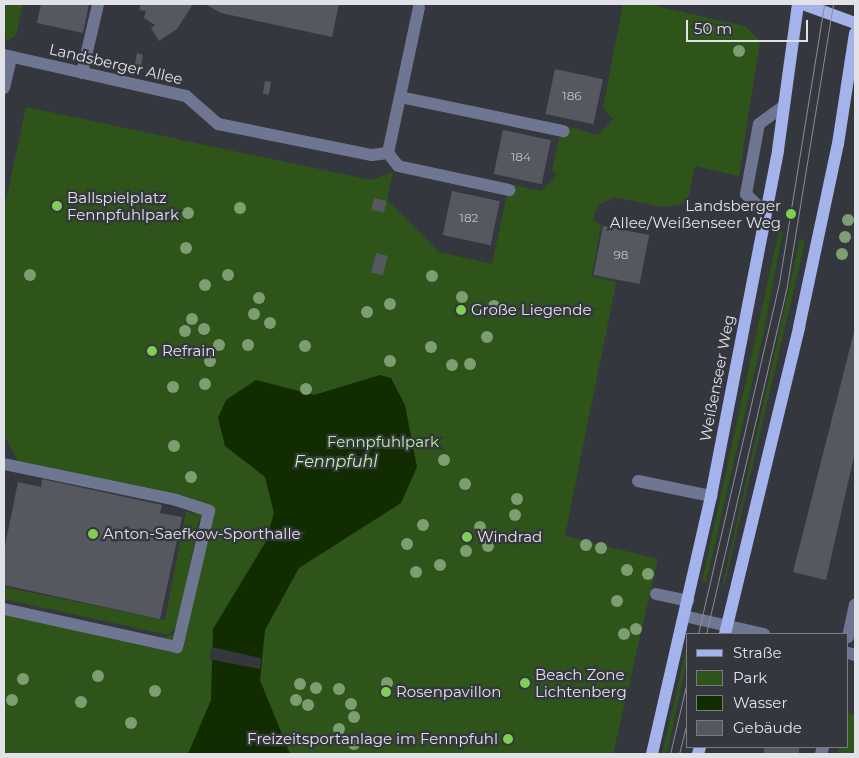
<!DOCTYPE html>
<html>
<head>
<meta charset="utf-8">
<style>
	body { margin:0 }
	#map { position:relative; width:859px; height:758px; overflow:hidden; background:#35373e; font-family:Montserrat,sans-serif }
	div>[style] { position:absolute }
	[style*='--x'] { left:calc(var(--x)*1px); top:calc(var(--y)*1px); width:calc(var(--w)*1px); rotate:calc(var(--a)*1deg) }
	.green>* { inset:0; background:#2e5419 }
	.water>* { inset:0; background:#112d00 }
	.pier>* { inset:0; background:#35373e }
	.building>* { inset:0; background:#565860; transform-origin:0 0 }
	.minor>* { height:12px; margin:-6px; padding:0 6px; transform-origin:6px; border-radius:6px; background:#6f7692 }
	.major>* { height:12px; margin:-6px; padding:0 6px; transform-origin:6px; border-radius:6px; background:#a4b3ec }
	.tram>* { height:1px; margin:-0.5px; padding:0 0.5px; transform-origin:0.5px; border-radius:0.5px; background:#8b8d93 }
	.trees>* { width:12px; height:12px; margin:-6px; border-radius:50%; background:#7c9e71 }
	.dots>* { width:14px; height:14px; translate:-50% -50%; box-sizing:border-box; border:2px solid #35373e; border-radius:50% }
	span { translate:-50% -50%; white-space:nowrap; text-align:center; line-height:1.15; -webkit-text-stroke:4.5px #35373e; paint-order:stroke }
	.number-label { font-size:12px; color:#bec0c5 }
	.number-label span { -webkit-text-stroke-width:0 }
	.street-label { font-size:15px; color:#e1e2e7 }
	.poi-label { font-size:15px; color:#e1e2e7 }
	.left { translate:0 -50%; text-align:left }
	.right { translate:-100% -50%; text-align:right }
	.park-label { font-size:15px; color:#b6f29b }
	.water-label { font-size:16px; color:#bcf8a1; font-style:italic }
	.frame { position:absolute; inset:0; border:5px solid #e1e2e7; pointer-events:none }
	.legend { position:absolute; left:686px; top:633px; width:162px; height:115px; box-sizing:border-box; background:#35373e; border:1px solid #7a7b82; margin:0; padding:6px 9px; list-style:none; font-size:15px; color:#e1e2e7 }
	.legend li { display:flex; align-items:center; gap:10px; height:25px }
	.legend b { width:25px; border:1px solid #7a7b82 }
	.scale { position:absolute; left:686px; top:20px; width:122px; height:22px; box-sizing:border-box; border:2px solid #e1e2e7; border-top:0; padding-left:6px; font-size:15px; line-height:18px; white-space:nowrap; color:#e1e2e7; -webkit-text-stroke:4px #35373e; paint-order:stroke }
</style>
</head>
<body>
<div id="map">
	<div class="green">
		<div style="clip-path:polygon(4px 4px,23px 4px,16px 35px,6px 42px)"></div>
		<div style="clip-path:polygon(623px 4px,646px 4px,745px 26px,760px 41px,739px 176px,695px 166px,689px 196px,682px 204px,662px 207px,615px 197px,597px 206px,593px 220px,601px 225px,592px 276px,616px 282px,615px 288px,565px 536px,658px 559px,613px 754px,4px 754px,4px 604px,163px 638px,172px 635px,179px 628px,202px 522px,199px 519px,178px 626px,168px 635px,4px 599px,4px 587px,165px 620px,186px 511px,198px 517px,185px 507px,23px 470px,4px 435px,4px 210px,26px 107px,371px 180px,393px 172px,387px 200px,439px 252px,492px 264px,509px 184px,541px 191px,557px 175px,552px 170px,562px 125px,598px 135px,613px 119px,603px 108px)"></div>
		<div style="clip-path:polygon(779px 230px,783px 232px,763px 335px,706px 582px,702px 581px)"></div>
		<div style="clip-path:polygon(800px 239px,805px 242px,724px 587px,723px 584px)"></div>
		<div style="clip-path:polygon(688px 654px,667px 754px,662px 754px,685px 655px)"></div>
		<div style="clip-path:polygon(848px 713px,855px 715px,855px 754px,838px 754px,839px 747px,848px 747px)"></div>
	</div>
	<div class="water">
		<div style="clip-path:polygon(380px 375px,391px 378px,405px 405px,417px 467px,401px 503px,299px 568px,265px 630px,260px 680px,290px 754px,188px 754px,211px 700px,213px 629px,265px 543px,274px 513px,265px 477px,225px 446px,218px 418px,226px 400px,256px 380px,314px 395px)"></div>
	</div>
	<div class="pier">
		<div style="clip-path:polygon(212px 647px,261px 658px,260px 669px,209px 659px)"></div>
	</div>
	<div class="building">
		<div style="clip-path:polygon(41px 4px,89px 4px,83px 33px,37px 23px)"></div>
		<div style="clip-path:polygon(141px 4px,193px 4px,177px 29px,159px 41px,151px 28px,155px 25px,144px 18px,146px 11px,139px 10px)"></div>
		<div style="clip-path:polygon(205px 4px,339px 4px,332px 37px,221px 13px)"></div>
		<div style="clip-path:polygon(137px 53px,143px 55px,141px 66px,135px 64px)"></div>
		<div style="left:555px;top:69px;width:49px;height:46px;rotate:12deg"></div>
		<div style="left:265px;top:81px;width:6px;height:13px;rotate:9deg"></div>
		<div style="left:503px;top:130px;width:49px;height:45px;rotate:12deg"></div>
		<div style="left:452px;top:191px;width:49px;height:45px;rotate:12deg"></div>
		<div style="left:374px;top:198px;width:13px;height:12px;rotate:13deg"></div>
		<div style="left:603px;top:226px;width:47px;height:50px;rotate:11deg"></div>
		<div style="left:376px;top:253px;width:12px;height:20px;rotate:14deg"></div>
		<div style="clip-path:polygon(855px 328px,855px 452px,826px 580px,793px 572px)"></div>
		<div style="clip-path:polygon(42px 479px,162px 505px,160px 513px,182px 517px,160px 619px,4px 585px,4px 551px,18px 482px,41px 487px)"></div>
		<div style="left:764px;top:747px;width:35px;height:7px"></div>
	</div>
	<div class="minor">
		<div style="--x:4;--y:55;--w:187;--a:12.7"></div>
		<div style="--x:186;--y:96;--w:43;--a:41.2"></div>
		<div style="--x:218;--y:124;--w:157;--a:11.4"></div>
		<div style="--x:372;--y:155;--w:16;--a:-7"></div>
		<div style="--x:82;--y:73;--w:71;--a:-76.9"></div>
		<div style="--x:4;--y:88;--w:32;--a:-77"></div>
		<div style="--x:400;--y:97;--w:167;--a:11.8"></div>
		<div style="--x:388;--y:153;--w:149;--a:-78"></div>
		<div style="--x:388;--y:153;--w:16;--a:52"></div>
		<div style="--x:398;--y:166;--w:114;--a:12.2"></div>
		<div style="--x:765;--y:213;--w:27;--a:-135"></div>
		<div style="--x:746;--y:194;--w:71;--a:-79.5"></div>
		<div style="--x:759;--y:124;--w:31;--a:-36"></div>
		<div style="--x:4;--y:464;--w:176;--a:11.8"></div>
		<div style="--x:176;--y:500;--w:35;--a:18"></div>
		<div style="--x:209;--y:511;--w:140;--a:103.2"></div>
		<div style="--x:177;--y:647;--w:177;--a:-167.6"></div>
		<div style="--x:638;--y:481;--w:75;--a:11.6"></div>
		<div style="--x:656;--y:594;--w:33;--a:12"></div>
		<div style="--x:684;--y:616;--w:82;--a:12.7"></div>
		<div style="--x:848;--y:637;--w:33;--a:-78"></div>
		<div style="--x:848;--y:653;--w:7;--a:16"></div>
		<div style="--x:821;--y:754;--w:7;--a:-74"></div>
	</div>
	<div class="major">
		<div style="--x:803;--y:4;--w:55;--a:20.1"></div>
		<div style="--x:725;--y:634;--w:316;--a:-76.4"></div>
		<div style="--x:799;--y:327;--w:187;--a:-78"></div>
		<div style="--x:838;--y:144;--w:112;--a:-81.3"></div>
		<div style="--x:652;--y:754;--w:265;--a:-77.1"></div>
		<div style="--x:711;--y:496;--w:352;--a:-79"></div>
		<div style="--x:778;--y:150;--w:147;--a:-82.2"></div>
		<div style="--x:698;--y:754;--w:7;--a:-74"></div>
	</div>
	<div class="tram">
		<div style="--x:698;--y:634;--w:360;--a:-77"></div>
		<div style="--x:779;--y:283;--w:283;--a:-80.8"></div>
		<div style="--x:706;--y:634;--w:358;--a:-76.9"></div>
		<div style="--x:787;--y:285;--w:285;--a:-80.7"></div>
		<div style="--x:670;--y:754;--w:79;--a:-76.8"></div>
		<div style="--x:679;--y:754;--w:38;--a:-76"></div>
	</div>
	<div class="trees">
		<div style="left:708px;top:29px"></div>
		<div style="left:739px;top:51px"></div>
		<div style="left:240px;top:208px"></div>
		<div style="left:188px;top:213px"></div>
		<div style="left:848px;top:220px"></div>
		<div style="left:845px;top:237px"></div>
		<div style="left:186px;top:248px"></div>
		<div style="left:842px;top:254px"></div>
		<div style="left:30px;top:275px"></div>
		<div style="left:228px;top:275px"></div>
		<div style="left:432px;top:276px"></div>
		<div style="left:205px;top:285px"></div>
		<div style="left:462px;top:297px"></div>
		<div style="left:259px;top:298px"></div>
		<div style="left:390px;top:304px"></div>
		<div style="left:494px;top:306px"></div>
		<div style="left:367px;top:312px"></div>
		<div style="left:254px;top:314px"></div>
		<div style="left:192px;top:319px"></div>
		<div style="left:270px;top:323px"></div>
		<div style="left:204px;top:329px"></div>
		<div style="left:185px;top:331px"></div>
		<div style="left:487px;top:337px"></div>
		<div style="left:219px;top:345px"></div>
		<div style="left:248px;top:345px"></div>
		<div style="left:305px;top:346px"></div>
		<div style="left:431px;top:347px"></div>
		<div style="left:183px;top:353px"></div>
		<div style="left:210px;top:361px"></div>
		<div style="left:390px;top:361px"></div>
		<div style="left:470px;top:364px"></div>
		<div style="left:452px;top:365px"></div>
		<div style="left:205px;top:384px"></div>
		<div style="left:173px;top:387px"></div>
		<div style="left:306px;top:389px"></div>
		<div style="left:174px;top:446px"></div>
		<div style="left:444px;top:460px"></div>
		<div style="left:191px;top:477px"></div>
		<div style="left:465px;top:484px"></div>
		<div style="left:517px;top:499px"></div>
		<div style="left:515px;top:515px"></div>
		<div style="left:423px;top:525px"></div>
		<div style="left:480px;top:527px"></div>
		<div style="left:407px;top:544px"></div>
		<div style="left:586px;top:545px"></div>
		<div style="left:488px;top:546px"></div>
		<div style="left:601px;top:548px"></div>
		<div style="left:466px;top:551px"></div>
		<div style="left:440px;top:565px"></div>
		<div style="left:627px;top:570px"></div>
		<div style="left:416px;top:572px"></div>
		<div style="left:648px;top:574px"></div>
		<div style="left:617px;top:601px"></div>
		<div style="left:636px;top:629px"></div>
		<div style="left:624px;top:634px"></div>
		<div style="left:98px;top:676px"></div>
		<div style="left:23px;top:679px"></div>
		<div style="left:387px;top:683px"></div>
		<div style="left:300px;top:684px"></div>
		<div style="left:316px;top:688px"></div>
		<div style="left:339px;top:689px"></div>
		<div style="left:155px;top:691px"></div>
		<div style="left:12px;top:700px"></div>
		<div style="left:296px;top:700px"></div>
		<div style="left:81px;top:702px"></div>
		<div style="left:351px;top:704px"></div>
		<div style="left:308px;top:705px"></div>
		<div style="left:354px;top:717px"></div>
		<div style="left:131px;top:723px"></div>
		<div style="left:339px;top:729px"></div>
		<div style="left:354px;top:744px"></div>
	</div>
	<div class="dots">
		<div style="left:57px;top:206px;background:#7ed053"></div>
		<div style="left:791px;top:214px;background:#7ed053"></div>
		<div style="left:461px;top:310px;background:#7ed053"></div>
		<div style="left:152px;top:351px;background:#7ed053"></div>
		<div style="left:93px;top:534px;background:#7ed053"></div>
		<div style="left:467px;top:537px;background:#7ed053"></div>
		<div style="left:525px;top:683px;background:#7ed053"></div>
		<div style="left:386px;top:692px;background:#7ed053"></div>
		<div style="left:508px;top:739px;background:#7ed053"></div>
	</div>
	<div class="number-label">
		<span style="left:572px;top:96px">186</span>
		<span style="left:521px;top:157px">184</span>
		<span style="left:469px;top:218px">182</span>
		<span style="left:621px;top:255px">98</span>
	</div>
	<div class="street-label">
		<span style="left:116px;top:64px;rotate:13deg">Landsberger Allee</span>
		<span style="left:717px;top:378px;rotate:-79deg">Weißenseer Weg</span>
	</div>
	<div class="poi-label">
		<span class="left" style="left:67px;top:206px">Ballspielplatz<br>Fennpfuhlpark</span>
		<span class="right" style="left:781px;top:214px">Landsberger<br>Allee/Weißenseer Weg</span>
		<span class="left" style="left:471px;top:310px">Große Liegende</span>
		<span class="left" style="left:162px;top:351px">Refrain</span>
		<span class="left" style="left:103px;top:534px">Anton-Saefkow-Sporthalle</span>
		<span class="left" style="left:477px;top:537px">Windrad</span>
		<span class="left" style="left:535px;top:683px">Beach Zone<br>Lichtenberg</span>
		<span class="left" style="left:396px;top:692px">Rosenpavillon</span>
		<span class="right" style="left:498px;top:739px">Freizeitsportanlage im Fennpfuhl</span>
	</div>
	<div class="park-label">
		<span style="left:383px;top:442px">Fennpfuhlpark</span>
	</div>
	<div class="water-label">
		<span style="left:336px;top:462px">Fennpfuhl</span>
	</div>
	<div class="frame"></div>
	<ul class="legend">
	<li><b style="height:6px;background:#a4b3ec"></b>Straße</li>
	<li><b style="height:14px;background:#2e5419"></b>Park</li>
	<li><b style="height:14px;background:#112d00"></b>Wasser</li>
	<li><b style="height:14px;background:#565860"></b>Gebäude</li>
	</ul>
	<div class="scale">50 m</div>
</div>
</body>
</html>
